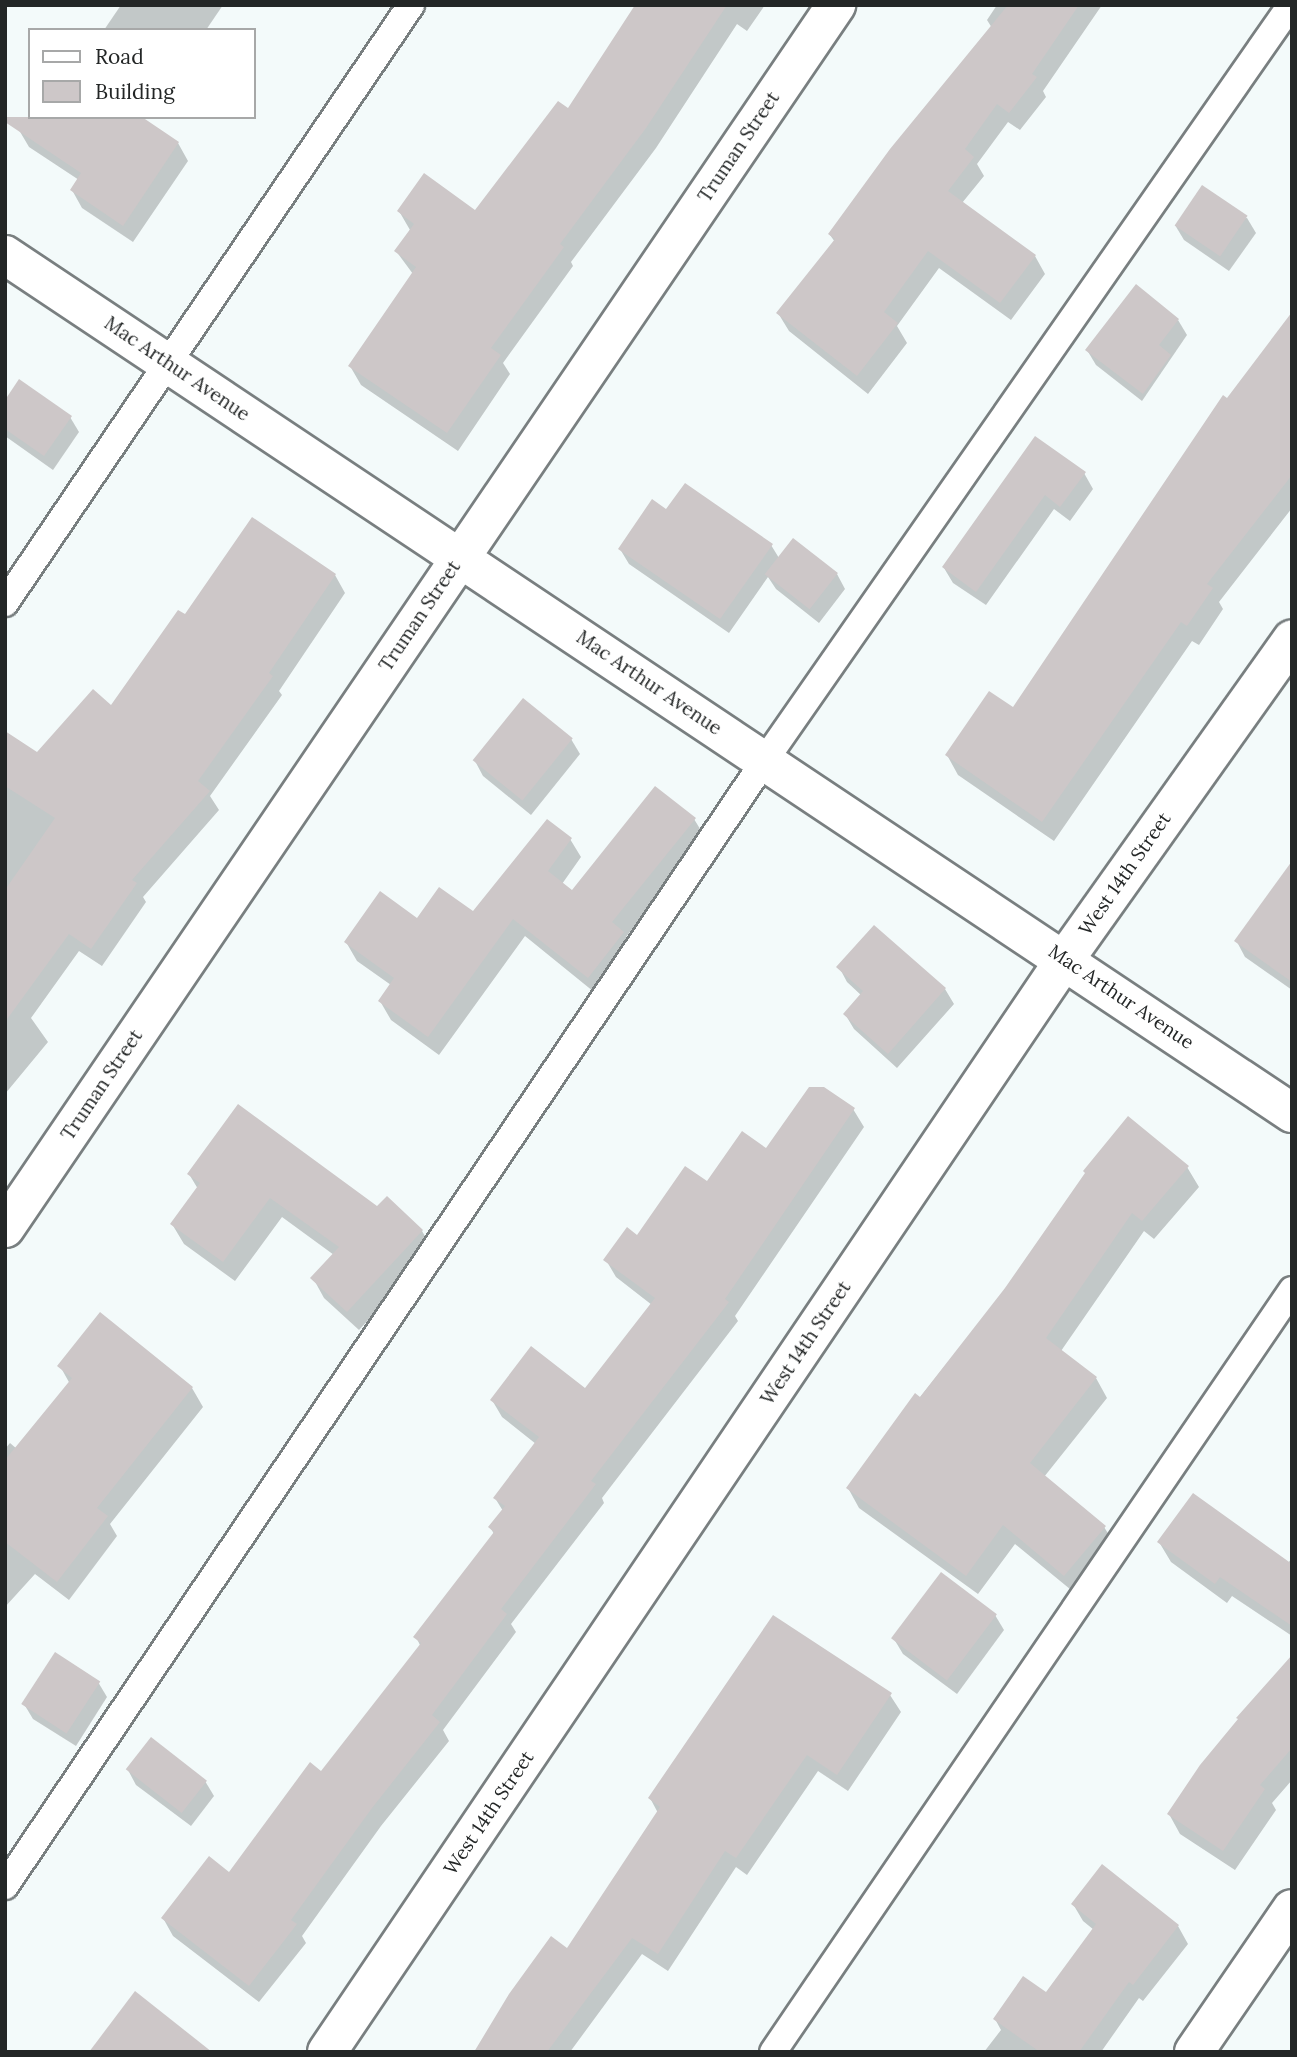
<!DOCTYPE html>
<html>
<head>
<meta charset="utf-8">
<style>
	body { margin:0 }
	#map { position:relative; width:1297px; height:2057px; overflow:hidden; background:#f3fafa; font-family:Lora,serif }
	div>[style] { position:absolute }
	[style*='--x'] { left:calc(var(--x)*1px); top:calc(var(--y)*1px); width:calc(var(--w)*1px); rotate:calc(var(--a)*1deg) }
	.shadow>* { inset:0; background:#0003 }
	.building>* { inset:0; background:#cdc7c8; transform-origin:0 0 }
	.roads { filter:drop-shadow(2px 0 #797f80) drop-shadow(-2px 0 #797f80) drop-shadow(0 2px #797f80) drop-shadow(0 -2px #797f80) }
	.service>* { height:26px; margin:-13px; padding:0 13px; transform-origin:13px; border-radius:13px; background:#fff }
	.minor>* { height:38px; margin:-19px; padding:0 19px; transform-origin:19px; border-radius:19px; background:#fff }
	span { translate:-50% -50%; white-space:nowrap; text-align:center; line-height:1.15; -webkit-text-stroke:7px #fff; paint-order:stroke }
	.street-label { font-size:19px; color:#232626 }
	.frame { position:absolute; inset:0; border:7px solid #232626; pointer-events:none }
	.legend { position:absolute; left:28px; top:28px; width:228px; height:91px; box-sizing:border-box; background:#fff; border:2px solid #a7a8a8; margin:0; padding:9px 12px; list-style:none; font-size:21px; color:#232626 }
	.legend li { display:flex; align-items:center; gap:14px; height:35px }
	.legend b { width:35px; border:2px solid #a7a8a8 }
</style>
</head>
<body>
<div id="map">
	<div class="shadow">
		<div style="clip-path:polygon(121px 5px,223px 5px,206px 30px,104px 30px)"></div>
		<div style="clip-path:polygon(657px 5px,765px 5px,747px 31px,737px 24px,656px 148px,571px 262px,573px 266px,503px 363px,510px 374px,458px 451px,361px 385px,350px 366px,413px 274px,396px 251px,410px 230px,399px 211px,476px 212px,568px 111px)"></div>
		<div style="clip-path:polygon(997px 5px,1102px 5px,1043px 91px,1046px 97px,1020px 130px,1008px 122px,977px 164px,984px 176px,962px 203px,1035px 256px,1045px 274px,1011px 320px,939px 268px,897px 326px,907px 343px,868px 394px,789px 331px,778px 313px,835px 242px,830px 235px,992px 28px,987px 20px)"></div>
		<div style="clip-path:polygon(30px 114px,30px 117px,145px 117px,143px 120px,178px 143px,188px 161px,133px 242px,82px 208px,72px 190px,79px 180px,29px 147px,19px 130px)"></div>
		<div style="clip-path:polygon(1247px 218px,1256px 233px,1229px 271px,1184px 240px,1175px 225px)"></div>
		<div style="clip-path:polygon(1292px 315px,1292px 508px,1219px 602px,1223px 609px,1199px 645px,1192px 641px,1054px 841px,958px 775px,947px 755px,1014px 710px,1227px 400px)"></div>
		<div style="clip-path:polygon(1178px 320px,1187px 335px,1142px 401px,1096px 365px,1087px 350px)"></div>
		<div style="clip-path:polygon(5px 403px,70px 417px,79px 432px,53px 470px,5px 436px)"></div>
		<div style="clip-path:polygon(1036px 439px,1084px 473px,1093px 489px,1070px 521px,1054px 509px,986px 605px,953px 583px,944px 568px)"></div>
		<div style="clip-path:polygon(667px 511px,771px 545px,779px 558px,837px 574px,845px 589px,819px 623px,776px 589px,768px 577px,729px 633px,629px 564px,620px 549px)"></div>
		<div style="clip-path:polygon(335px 575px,345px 593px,279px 691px,282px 695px,210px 796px,219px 810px,143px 897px,146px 902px,102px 966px,79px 951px,31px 1018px,48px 1042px,5px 1094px,5px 733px,37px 754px,112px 708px,185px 617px)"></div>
		<div style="clip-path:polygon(571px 739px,580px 754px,531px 815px,483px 776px,475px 761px)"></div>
		<div style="clip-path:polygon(694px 819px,705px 837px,626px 937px,634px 951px,599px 996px,525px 936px,439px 1055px,391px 1020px,380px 1001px,391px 985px,357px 961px,346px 942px,417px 920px,473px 913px,570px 839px,581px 857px,562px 884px,572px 892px)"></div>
		<div style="clip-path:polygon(1292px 864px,1292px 990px,1245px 957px,1237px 942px)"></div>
		<div style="clip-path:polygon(874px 927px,945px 989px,954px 1004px,897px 1068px,854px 1029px,845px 1014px,862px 996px,847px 982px,839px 967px)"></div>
		<div style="clip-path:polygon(853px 1109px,864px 1127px,735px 1316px,738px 1321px,602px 1498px,604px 1503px,511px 1624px,516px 1632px,443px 1730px,449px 1741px,381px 1826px,302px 1936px,306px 1943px,259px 2002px,173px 1936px,163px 1918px,229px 1874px,321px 1773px,421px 1647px,416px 1637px,494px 1534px,490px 1527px,503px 1511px,495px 1498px,536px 1444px,502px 1417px,492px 1400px,586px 1390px,652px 1305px,616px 1277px,606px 1260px,708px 1183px,766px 1150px)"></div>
		<div style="clip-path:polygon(1187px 1167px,1199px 1187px,1154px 1239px,1144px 1231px,1061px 1351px,1096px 1378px,1107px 1398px,1044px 1477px,1104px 1527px,1116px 1546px,1076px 1594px,1015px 1544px,978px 1594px,859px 1508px,848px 1488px,1006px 1289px)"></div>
		<div style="clip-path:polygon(189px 1174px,377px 1209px,422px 1231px,433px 1250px,359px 1330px,324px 1298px,313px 1278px,334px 1255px,282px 1217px,235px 1281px,184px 1244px,172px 1224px,198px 1189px)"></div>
		<div style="clip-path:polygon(60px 1366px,192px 1388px,203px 1407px,110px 1524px,117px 1536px,69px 1600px,35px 1574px,5px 1607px,5px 1449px,10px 1443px,17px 1449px,70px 1384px)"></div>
		<div style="clip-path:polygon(1159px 1542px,1288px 1563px,1292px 1558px,1292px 1636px,1232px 1596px,1227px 1603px,1171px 1562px)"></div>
		<div style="clip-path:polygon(995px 1615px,1004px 1630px,957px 1694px,903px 1654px,894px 1639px)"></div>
		<div style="clip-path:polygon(1292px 1657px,1292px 1780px,1272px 1803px,1276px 1810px,1235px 1870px,1180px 1834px,1169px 1814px)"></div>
		<div style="clip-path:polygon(98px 1682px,107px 1697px,76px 1746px,33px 1719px,24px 1704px)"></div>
		<div style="clip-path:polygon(890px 1695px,901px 1712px,848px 1791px,818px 1771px,747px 1875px,736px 1867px,668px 1971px,642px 1954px,570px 2052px,475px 2052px,568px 1950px,658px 1813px,650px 1798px)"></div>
		<div style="clip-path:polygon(128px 1770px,205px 1781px,214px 1796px,191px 1826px,136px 1785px)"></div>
		<div style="clip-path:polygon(1102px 1867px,1178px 1926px,1188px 1944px,1143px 2001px,1139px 1998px,1101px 2052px,984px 2052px,1001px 2030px,995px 2019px,1047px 1994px,1094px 1930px,1083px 1921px,1073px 1904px)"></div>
	</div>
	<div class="building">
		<div style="clip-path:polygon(635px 5px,727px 5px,646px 128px,560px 244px,564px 247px,491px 348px,501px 355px,447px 433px,348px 366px,416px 267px,394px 251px,414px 224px,397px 211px,424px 173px,475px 210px,558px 101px,568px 108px)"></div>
		<div style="clip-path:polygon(1008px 5px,1079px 5px,1032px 74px,1037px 77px,1009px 113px,997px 104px,965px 149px,974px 157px,948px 191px,1036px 255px,1000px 303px,928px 251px,884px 312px,898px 323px,857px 376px,776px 313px,835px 239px,828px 234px,890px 149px)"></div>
		<div style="clip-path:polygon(5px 117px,142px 117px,179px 142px,123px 226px,70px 190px,81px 173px,5px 122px)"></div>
		<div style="left:1202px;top:185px;width:55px;height:49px;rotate:34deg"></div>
		<div style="clip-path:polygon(1136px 284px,1179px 319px,1159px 345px,1171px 355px,1143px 394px,1085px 350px)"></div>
		<div style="clip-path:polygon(1292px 312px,1292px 475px,1207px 584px,1213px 588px,1187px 626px,1181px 622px,1042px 822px,945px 755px,989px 691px,1013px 707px,1223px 395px,1227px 398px)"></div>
		<div style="clip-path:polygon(19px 379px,72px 416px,44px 456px,5px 429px,5px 400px)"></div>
		<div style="clip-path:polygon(1035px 436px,1086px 472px,1060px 507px,1045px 495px,976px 592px,942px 567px)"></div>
		<div style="clip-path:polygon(685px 483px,773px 544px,720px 619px,618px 549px,652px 499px,666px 509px)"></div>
		<div style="clip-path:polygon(252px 517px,336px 574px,269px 673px,273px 676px,198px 781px,210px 791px,132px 880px,137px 883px,91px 949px,69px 934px,5px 1022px,5px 890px,55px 818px,5px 786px,5px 731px,37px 752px,93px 689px,111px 705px,178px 610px,185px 614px)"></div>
		<div style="left:793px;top:538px;width:57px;height:46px;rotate:38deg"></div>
		<div style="left:523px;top:698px;width:64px;height:80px;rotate:39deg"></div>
		<div style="clip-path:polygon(655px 786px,696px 818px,612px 922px,624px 932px,588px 978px,513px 919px,428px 1037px,378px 1001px,394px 978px,344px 942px,380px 891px,417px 918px,439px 887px,473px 911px,547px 819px,572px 838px,548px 871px,572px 890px)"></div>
		<div style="clip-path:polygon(1292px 861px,1292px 982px,1234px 941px)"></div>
		<div style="clip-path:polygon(874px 925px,946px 988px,888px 1054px,843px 1014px,863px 991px,836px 967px)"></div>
		<div style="clip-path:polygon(809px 1087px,824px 1087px,855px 1108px,725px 1299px,729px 1302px,591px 1481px,596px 1484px,501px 1609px,507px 1614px,432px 1715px,440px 1722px,372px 1808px,291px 1920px,297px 1924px,249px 1986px,161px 1918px,209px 1856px,229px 1872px,310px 1762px,321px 1771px,421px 1643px,413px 1637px,494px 1532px,488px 1527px,505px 1506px,493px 1498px,539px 1437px,490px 1400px,531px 1346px,585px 1388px,655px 1298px,603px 1260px,627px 1227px,637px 1235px,685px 1166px,707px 1181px,742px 1131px,766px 1148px)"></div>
		<div style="clip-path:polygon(238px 1104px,377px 1206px,387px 1196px,423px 1230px,347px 1312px,310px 1278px,339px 1247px,270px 1198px,223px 1262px,170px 1224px,200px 1183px,187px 1174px)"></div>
		<div style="clip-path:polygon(1128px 1116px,1189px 1166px,1142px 1221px,1132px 1213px,1046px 1338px,1097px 1377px,1030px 1463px,1106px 1526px,1064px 1576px,1003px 1525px,966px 1576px,846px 1488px,915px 1393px,920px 1397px,1005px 1288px,1085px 1173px,1083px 1171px)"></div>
		<div style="clip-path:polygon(100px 1312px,193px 1387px,97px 1508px,108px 1516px,57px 1582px,5px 1542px,5px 1460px,72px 1378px,57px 1366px)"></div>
		<div style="clip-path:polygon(1193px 1493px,1292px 1564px,1292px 1626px,1220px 1577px,1215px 1584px,1157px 1542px)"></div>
		<div style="left:941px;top:1572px;width:70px;height:83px;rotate:37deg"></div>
		<div style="clip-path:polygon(773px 1615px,892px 1693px,837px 1775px,807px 1755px,736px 1858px,725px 1851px,658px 1954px,632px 1938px,547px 2052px,474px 2052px,509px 1994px,551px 1936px,567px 1948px,660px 1807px,648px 1798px)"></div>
		<div style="left:55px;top:1652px;width:54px;height:62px;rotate:33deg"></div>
		<div style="clip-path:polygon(1292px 1655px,1292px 1748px,1260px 1785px,1265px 1789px,1223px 1851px,1167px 1814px,1200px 1765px,1238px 1719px,1236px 1718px)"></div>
		<div style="left:151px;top:1737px;width:71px;height:41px;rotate:38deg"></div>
		<div style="clip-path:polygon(1102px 1864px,1179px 1925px,1133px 1985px,1129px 1982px,1079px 2052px,1040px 2052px,993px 2019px,1023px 1976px,1046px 1992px,1096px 1924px,1071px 1904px)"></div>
		<div style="clip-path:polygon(135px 1991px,212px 2052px,89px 2052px)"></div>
	</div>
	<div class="roads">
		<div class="service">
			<div style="--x:5;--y:603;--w:723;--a:-55.83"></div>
			<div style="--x:5;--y:1886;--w:1358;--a:-55.98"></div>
			<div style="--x:765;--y:760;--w:920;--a:-55.14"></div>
			<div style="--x:773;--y:2052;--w:922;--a:-55.74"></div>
		</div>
		<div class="minor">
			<div style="--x:5;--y:255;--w:1547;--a:33.69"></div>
			<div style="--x:5;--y:1228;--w:1479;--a:-55.8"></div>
			<div style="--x:327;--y:2052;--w:1319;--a:-55.97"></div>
			<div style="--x:1065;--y:959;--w:392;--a:-54.6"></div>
			<div style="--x:1194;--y:2052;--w:173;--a:-55.6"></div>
		</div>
	</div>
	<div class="street-label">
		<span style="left:739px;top:147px;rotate:-56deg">Truman Street</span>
		<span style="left:177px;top:369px;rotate:34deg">Mac Arthur Avenue</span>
		<span style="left:420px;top:616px;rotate:-56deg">Truman Street</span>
		<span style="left:649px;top:683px;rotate:34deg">Mac Arthur Avenue</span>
		<span style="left:1125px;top:874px;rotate:-55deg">West 14th Street</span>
		<span style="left:1121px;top:997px;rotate:34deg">Mac Arthur Avenue</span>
		<span style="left:102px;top:1085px;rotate:-56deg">Truman Street</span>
		<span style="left:806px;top:1343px;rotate:-56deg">West 14th Street</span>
		<span style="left:489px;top:1813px;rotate:-56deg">West 14th Street</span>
	</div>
	<div class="frame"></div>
	<ul class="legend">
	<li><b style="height:9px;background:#fff"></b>Road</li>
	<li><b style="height:19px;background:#cdc7c8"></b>Building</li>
	</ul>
</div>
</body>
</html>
